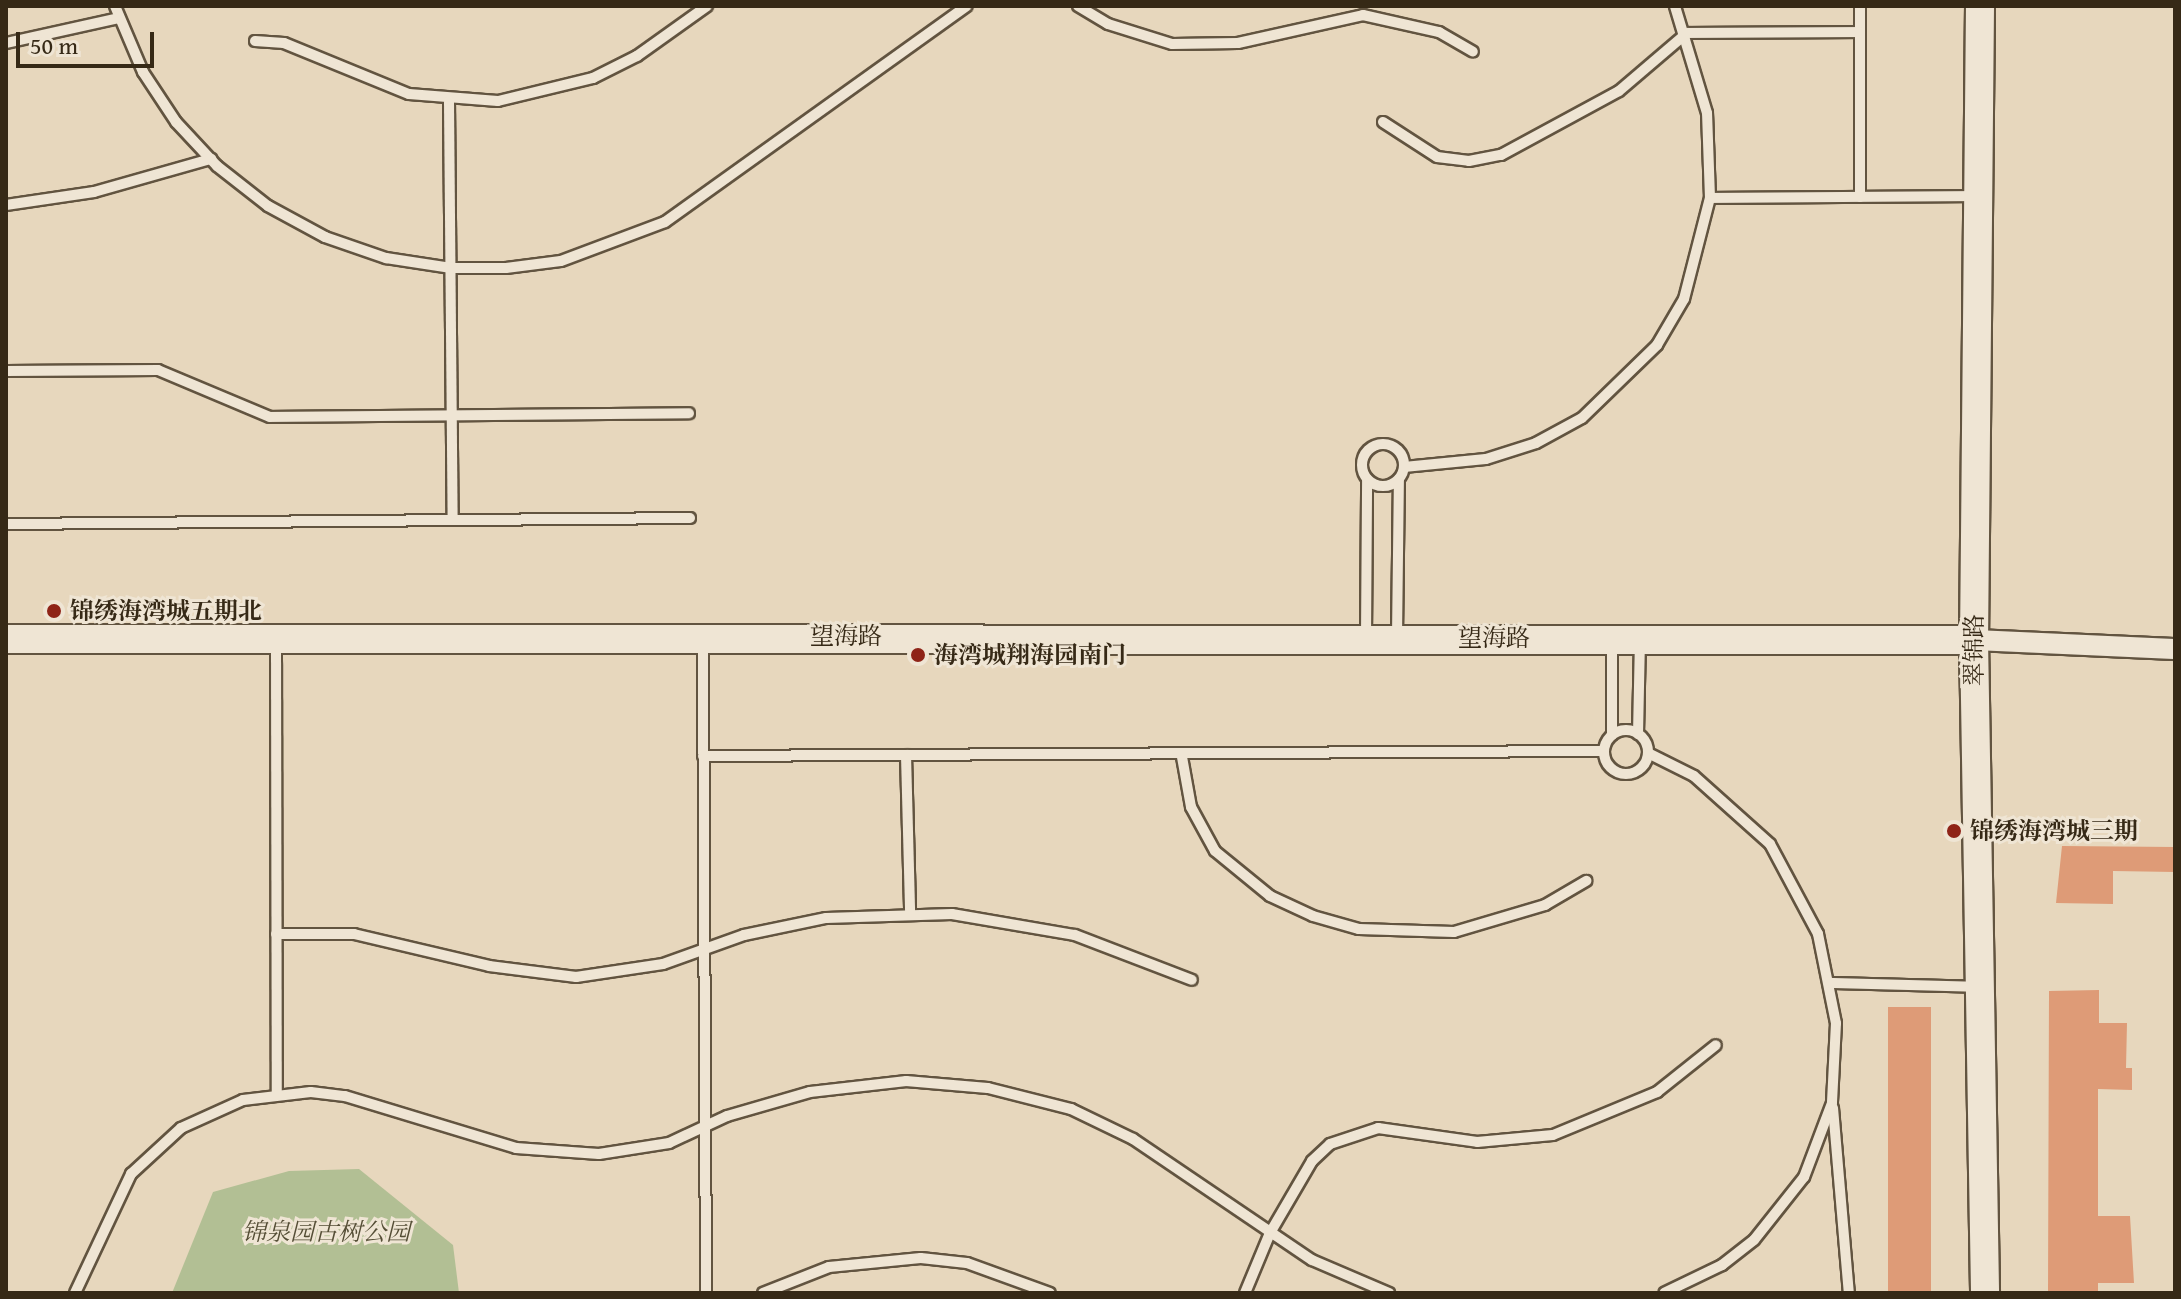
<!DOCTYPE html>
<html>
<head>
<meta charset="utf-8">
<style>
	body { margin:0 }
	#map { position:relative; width:2181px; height:1299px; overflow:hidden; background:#e7d7bd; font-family:"Gentium Book Plus","Noto Serif SC",serif }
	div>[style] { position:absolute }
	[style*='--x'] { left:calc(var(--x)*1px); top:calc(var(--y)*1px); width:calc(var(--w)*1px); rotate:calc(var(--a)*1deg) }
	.green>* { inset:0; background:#b2bf94 }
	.building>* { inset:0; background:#de9b77; transform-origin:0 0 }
	.roads { filter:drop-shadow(2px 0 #625440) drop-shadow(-2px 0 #625440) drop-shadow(0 2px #625440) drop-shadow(0 -2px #625440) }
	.lane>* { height:10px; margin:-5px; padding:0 5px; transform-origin:5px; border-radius:5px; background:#efe5d4 }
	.lane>.ring { margin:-5px; padding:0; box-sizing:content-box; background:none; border:10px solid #efe5d4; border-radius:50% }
	.street>* { height:20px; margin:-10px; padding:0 10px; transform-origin:10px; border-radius:10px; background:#efe5d4 }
	.secondary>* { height:28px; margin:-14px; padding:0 14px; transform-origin:14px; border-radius:14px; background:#efe5d4 }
	.dots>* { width:22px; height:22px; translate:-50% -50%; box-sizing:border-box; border:4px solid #efe5d4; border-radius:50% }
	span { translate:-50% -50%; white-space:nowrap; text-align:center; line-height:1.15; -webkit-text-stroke:6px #efe5d4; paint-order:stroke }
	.poi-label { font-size:24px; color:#362916; font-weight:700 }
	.left { translate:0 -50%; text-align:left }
	.street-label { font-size:24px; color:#362916 }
	.park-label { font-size:24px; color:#554e36; font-style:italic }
	.frame { position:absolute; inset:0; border:8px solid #362916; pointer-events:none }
	.scale { position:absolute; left:16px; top:32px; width:138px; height:36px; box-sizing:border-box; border:4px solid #362916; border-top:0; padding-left:10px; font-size:24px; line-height:28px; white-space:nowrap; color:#362916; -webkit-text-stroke:6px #efe5d4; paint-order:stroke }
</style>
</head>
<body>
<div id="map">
	<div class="green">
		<div style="clip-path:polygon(359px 1169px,453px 1245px,459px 1293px,172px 1293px,213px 1192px,289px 1171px)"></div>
	</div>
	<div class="building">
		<div style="clip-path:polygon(2062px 846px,2175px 847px,2175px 872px,2113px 871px,2113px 904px,2056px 903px)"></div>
		<div style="clip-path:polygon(2099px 990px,2099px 1023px,2127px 1023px,2126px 1068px,2132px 1068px,2132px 1090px,2098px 1089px,2098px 1216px,2130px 1216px,2134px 1283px,2098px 1283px,2098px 1293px,2048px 1293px,2049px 991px)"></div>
		<div style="left:1888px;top:1007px;width:43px;height:286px"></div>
	</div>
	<div class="roads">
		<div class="lane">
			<div style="--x:115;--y:6;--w:72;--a:67"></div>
			<div style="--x:143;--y:72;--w:60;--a:56.6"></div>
			<div style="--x:176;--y:122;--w:60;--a:47"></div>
			<div style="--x:217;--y:166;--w:65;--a:38.1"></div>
			<div style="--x:268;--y:206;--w:65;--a:28.5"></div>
			<div style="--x:325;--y:237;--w:65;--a:19"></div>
			<div style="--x:386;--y:258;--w:66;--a:8.7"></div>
			<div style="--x:451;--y:268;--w:55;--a:0"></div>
			<div style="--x:506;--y:268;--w:55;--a:-7.3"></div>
			<div style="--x:561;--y:261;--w:111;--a:-20.6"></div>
			<div style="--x:665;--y:222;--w:371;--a:-35.6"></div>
			<div style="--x:1078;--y:6;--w:35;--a:31"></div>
			<div style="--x:1108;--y:24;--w:67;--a:17.4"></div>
			<div style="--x:1172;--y:44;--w:66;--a:-0.9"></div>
			<div style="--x:1238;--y:43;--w:128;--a:-12.6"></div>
			<div style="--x:1363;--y:15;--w:78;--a:12.6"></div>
			<div style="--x:1439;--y:32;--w:39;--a:30"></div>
			<div style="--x:1860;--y:6;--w:191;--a:90"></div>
			<div style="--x:255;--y:41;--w:29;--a:4"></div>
			<div style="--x:284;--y:43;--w:135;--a:22.2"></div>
			<div style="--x:409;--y:94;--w:89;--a:4.5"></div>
			<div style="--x:498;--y:101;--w:98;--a:-13.6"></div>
			<div style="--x:593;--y:78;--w:49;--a:-26.6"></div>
			<div style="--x:637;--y:56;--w:86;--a:-35.5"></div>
			<div style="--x:6;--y:43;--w:116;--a:-12.5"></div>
			<div style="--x:449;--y:102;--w:418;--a:89.5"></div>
			<div style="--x:1383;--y:122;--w:64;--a:32.9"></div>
			<div style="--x:1437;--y:157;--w:32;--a:7"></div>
			<div style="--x:1469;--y:161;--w:33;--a:-11"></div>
			<div style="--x:1501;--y:155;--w:134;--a:-28.5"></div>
			<div style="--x:1619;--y:91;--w:89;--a:-40.5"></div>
			<div style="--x:1687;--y:33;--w:173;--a:-0.3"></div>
			<div style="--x:1710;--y:198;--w:266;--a:-0.4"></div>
			<div style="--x:6;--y:205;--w:89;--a:-8.4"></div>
			<div style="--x:94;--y:192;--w:122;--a:-15.8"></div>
			<div style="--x:6;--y:371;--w:152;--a:-0.4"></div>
			<div style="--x:158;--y:370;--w:121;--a:22.8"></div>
			<div style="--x:270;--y:417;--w:419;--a:-0.5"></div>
			<div class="ring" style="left:1362px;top:444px;width:32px;height:32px"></div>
			<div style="--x:1404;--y:467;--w:82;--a:-5.6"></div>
			<div style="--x:1486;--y:459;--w:52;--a:-17.7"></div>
			<div style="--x:1536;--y:443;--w:52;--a:-28.5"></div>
			<div style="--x:1582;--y:418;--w:105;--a:-44.2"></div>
			<div style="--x:1657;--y:345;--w:53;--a:-59.6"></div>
			<div style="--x:1684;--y:299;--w:104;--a:-75.6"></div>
			<div style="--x:1710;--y:198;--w:85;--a:-92"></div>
			<div style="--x:1707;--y:113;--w:112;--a:-106.7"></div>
			<div style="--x:6;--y:524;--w:684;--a:-0.5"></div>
			<div style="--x:1397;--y:636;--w:157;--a:-89.3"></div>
			<div style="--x:1366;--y:637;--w:158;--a:-89.6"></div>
			<div style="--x:703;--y:641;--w:652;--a:89.74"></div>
			<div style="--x:276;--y:643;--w:450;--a:89.9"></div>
			<div class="ring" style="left:1604px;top:730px;width:34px;height:34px"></div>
			<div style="--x:1638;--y:734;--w:94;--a:-88.8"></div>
			<div style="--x:1612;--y:735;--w:94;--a:-90"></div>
			<div style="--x:1648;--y:753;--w:51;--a:26.6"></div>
			<div style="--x:1694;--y:776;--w:102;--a:41.8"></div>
			<div style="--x:1770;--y:844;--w:102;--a:61.9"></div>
			<div style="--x:1818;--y:934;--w:91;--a:78.6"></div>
			<div style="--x:1836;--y:1023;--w:80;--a:92.9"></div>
			<div style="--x:1832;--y:1103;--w:79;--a:110.7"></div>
			<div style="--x:1804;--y:1177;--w:80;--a:128.4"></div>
			<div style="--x:1754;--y:1240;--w:41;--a:142"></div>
			<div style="--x:1722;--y:1265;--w:64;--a:154.2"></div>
			<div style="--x:906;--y:755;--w:157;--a:88.5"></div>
			<div style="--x:703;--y:756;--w:901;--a:-0.32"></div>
			<div style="--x:1182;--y:757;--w:51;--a:79.8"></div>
			<div style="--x:1191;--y:807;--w:50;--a:61.4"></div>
			<div style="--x:1215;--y:851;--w:71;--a:39.3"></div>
			<div style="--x:1270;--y:896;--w:47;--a:24.9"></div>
			<div style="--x:1313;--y:916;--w:48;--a:15.8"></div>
			<div style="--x:1359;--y:929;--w:95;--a:1.8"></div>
			<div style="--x:1454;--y:932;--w:95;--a:-16.5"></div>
			<div style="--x:1545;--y:905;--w:48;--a:-30.3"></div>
			<div style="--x:276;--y:934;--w:78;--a:0"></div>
			<div style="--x:354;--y:934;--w:139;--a:13.3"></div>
			<div style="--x:489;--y:966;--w:88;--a:7.2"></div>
			<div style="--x:576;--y:977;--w:88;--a:-8.5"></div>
			<div style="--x:663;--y:964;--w:86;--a:-19.7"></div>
			<div style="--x:744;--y:935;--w:84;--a:-11.7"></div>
			<div style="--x:826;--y:918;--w:126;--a:-1.8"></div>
			<div style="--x:952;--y:914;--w:125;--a:9.7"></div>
			<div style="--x:1075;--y:935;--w:125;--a:21"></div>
			<div style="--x:1829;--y:983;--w:150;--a:1.5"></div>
			<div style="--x:1833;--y:1108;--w:186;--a:85.1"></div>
			<div style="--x:75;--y:1293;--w:132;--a:-64.8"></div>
			<div style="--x:131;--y:1174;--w:68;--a:-42.6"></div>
			<div style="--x:181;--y:1128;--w:68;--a:-24.3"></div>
			<div style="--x:243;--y:1100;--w:68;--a:-6.7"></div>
			<div style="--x:311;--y:1092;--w:34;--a:7"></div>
			<div style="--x:345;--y:1096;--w:179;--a:16.9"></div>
			<div style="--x:516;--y:1148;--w:83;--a:4.1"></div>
			<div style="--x:599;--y:1154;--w:71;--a:-8.9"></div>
			<div style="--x:669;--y:1143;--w:64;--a:-25"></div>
			<div style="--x:727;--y:1116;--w:86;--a:-16.1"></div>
			<div style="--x:810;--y:1092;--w:97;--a:-6.5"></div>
			<div style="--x:906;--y:1081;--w:82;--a:4.9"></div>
			<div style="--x:988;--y:1088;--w:86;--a:14.2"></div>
			<div style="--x:1071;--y:1109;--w:69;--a:25.8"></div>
			<div style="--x:1133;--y:1139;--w:216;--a:34.1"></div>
			<div style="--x:1312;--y:1260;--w:84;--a:23.2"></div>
			<div style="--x:763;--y:1293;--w:71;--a:-21.5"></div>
			<div style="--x:829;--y:1267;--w:92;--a:-5.6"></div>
			<div style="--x:921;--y:1258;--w:46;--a:6.2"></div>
			<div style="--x:967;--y:1263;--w:88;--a:19.9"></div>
			<div style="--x:1245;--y:1293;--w:65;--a:-67.4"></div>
			<div style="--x:1270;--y:1233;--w:83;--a:-59.7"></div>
			<div style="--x:1312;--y:1161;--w:25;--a:-43"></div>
			<div style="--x:1330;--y:1144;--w:51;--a:-18.4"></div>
			<div style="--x:1378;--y:1128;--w:100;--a:8"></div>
			<div style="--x:1477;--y:1142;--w:76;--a:-5.3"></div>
			<div style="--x:1553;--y:1135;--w:113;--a:-22.5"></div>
			<div style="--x:1657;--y:1092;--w:75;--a:-38.5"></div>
		</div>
		<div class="street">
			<div style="--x:1974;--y:640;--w:201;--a:2.6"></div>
		</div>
		<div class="secondary">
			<div style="--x:1980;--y:6;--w:634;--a:90.54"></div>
			<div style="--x:1974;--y:640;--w:653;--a:89.03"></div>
			<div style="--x:6;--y:639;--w:1968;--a:0.03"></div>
		</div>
	</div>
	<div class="dots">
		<div style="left:54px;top:611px;background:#8f2418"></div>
		<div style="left:918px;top:655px;background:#8f2418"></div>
		<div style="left:1954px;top:831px;background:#8f2418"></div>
	</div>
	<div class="poi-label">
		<span class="left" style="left:70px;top:611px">锦绣海湾城五期北</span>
		<span class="left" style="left:934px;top:655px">海湾城翔海园南门</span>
		<span class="left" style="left:1970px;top:831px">锦绣海湾城三期</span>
	</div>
	<div class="street-label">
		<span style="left:846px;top:636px">望海路</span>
		<span style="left:1494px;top:638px">望海路</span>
		<span style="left:1974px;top:650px;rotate:-90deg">翠锦路</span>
	</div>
	<div class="park-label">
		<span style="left:326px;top:1232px">锦泉园古树公园</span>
	</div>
	<div class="frame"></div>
	<div class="scale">50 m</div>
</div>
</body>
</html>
